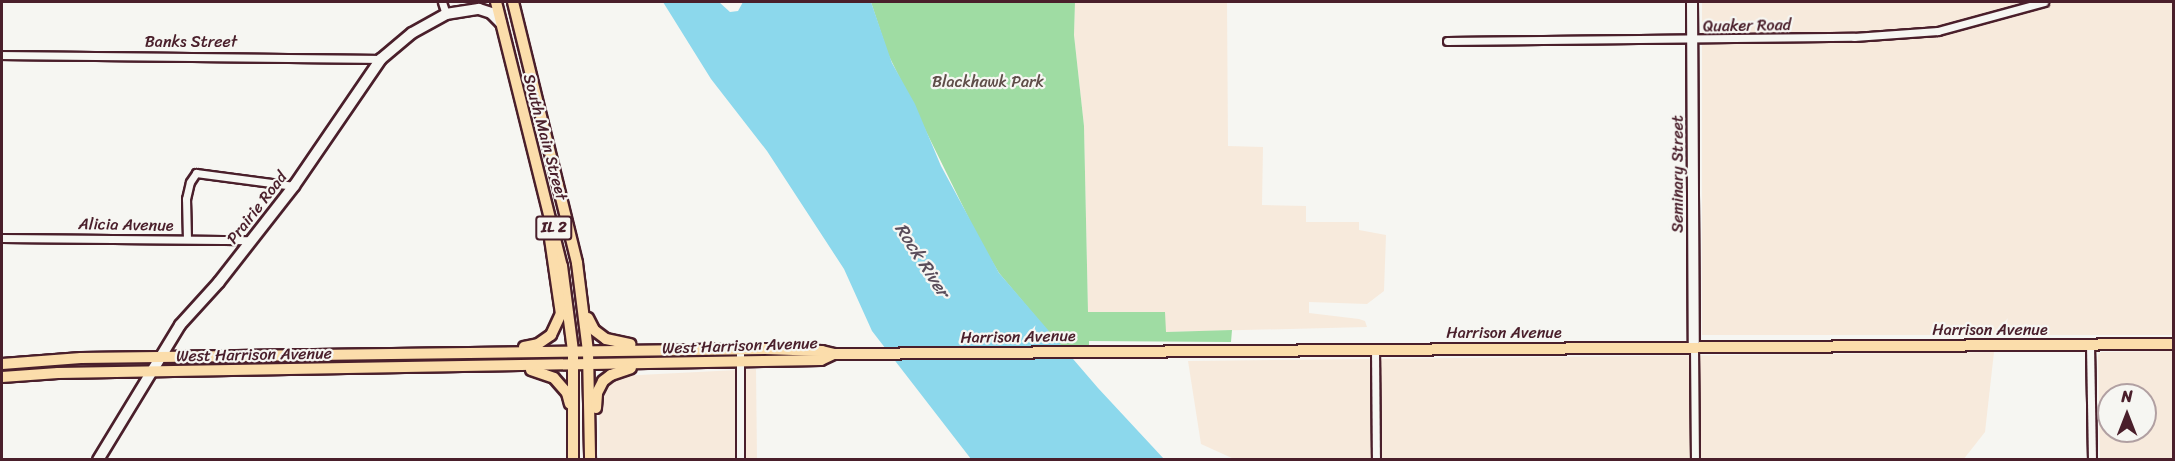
<!DOCTYPE html>
<html>
<head>
<meta charset="utf-8">
<style>
	body { margin:0 }
	#map { position:relative; width:2175px; height:461px; overflow:hidden; background:#f6f6f2; font-family:Sriracha,sans-serif }
	div>[style] { position:absolute }
	[style*='--x'] { left:calc(var(--x)*1px); top:calc(var(--y)*1px); width:calc(var(--w)*1px); rotate:calc(var(--a)*1deg) }
	.built>* { inset:0; background:#f7eadc; transform-origin:0 0 }
	.green>* { inset:0; background:#9fdca3 }
	.water>* { inset:0; background:#8cd8ec }
	.roads { filter:drop-shadow(2px 0 #4a1f2b) drop-shadow(-2px 0 #4a1f2b) drop-shadow(0 2px #4a1f2b) drop-shadow(0 -2px #4a1f2b) }
	.street>* { height:7px; margin:-3.5px; padding:0 3.5px; transform-origin:3.5px; border-radius:3.5px; background:#f6f6f2 }
	.secondary>* { height:10px; margin:-5px; padding:0 5px; transform-origin:5px; border-radius:5px; background:#f6f6f2 }
	.primary>* { height:10px; margin:-5px; padding:0 5px; transform-origin:5px; border-radius:5px; background:#fbddab }
	span { translate:-50% -50%; white-space:nowrap; text-align:center; line-height:1.15; -webkit-text-stroke:4.5px #f6f6f2; paint-order:stroke }
	.shield-label span { padding:2px 4px; background:#f6f6f2; border:2px solid; border-radius:4px; -webkit-text-stroke-width:0 }
	.shield-label { font-size:15px; color:#4a1f2b; font-weight:700 }
	.street-label { font-size:16px; color:#4a1f2b }
	.park-label { font-size:16px; color:#5f4e49 }
	.water-label { font-size:18px; color:#5a4d5b; font-style:italic }
	.frame { position:absolute; inset:0; border:3px solid #4a1f2b; pointer-events:none }
	.north { position:absolute; left:2097px; top:383px; width:60px; height:60px; box-sizing:border-box; background:#f6f6f2; border:2px solid #b1a0a2; border-radius:50%; rotate:0deg; font-size:16px; font-weight:700; line-height:24px; text-align:center; color:#4a1f2b }
	.north::after { content:''; display:block; margin:auto; width:21px; height:27px; background:#4a1f2b; clip-path:polygon(50% 0,100% 100%,50% 72%,0 100%) }
</style>
</head>
<body>
<div id="map">
	<div class="built">
		<div style="clip-path:polygon(1075px 2px,1227px 2px,1228px 146px,1263px 147px,1262px 205px,1306px 206px,1306px 222px,1359px 222px,1359px 230px,1386px 235px,1384px 291px,1367px 304px,1309px 302px,1309px 313px,1359px 319px,1365px 321px,1367px 327px,1165px 332px,1164px 312px,1088px 312px,1084px 126px,1074px 35px)"></div>
		<div style="left:1702px;top:2px;width:471px;height:333px"></div>
		<div style="clip-path:polygon(evenodd,2173px 351px,2173px 459px,2100px 459px,2098px 355px,2101px 352px,2173px 351px,2109px 395px,2145px 395px,2145px 431px,2109px 431px,2109px 395px)"></div>
		<div style="clip-path:polygon(1994px 352px,1985px 432px,1963px 460px,1234px 459px,1201px 444px,1188px 361px)"></div>
		<div style="clip-path:polygon(756px 369px,757px 459px,600px 459px,599px 405px,606px 388px,620px 376px)"></div>
	</div>
	<div class="green">
		<div style="clip-path:polygon(871px 2px,1075px 2px,1074px 35px,1084px 126px,1088px 312px,1165px 312px,1166px 332px,1232px 330px,1231px 342px,1089px 341px,1089px 346px,1061px 347px,999px 273px,980px 241px,888px 54px)"></div>
	</div>
	<div class="water">
		<div style="clip-path:polygon(663px 2px,719px 2px,730px 12px,738px 11px,743px 2px,871px 2px,892px 63px,915px 104px,941px 166px,999px 273px,1098px 388px,1164px 459px,971px 459px,872px 331px,844px 269px,767px 151px,711px 79px)"></div>
	</div>
	<div class="roads">
		<div class="street">
			<div style="--x:442;--y:2;--w:13;--a:72"></div>
			<div style="--x:1447;--y:41;--w:407;--a:-0.6"></div>
			<div style="--x:1854;--y:37;--w:84;--a:-4.1"></div>
			<div style="--x:1938;--y:31;--w:110;--a:-15.3"></div>
			<div style="--x:2;--y:55;--w:379;--a:0.6"></div>
			<div style="--x:2;--y:238;--w:249;--a:0.5"></div>
			<div style="--x:187;--y:239;--w:40;--a:-91.4"></div>
			<div style="--x:186;--y:199;--w:17;--a:-77"></div>
			<div style="--x:190;--y:182;--w:11;--a:-56"></div>
			<div style="--x:196;--y:173;--w:99;--a:7.6"></div>
			<div style="--x:2090;--y:345;--w:115;--a:89"></div>
			<div style="--x:1694;--y:347;--w:113;--a:89.5"></div>
			<div style="--x:1375;--y:349;--w:111;--a:89.5"></div>
			<div style="--x:740;--y:460;--w:111;--a:-90"></div>
		</div>
		<div class="secondary">
			<div style="--x:1692;--y:2;--w:345;--a:89.7"></div>
			<div style="--x:98;--y:460;--w:158;--a:-58.7"></div>
			<div style="--x:180;--y:325;--w:58;--a:-47.8"></div>
			<div style="--x:219;--y:282;--w:122;--a:-52"></div>
			<div style="--x:294;--y:186;--w:154;--a:-55.6"></div>
			<div style="--x:381;--y:59;--w:40;--a:-40"></div>
			<div style="--x:412;--y:33;--w:39;--a:-29"></div>
			<div style="--x:446;--y:14;--w:33;--a:-9"></div>
			<div style="--x:479;--y:9;--w:13;--a:18"></div>
			<div style="--x:491;--y:13;--w:14;--a:45"></div>
		</div>
		<div class="primary">
			<div style="--x:496;--y:2;--w:272;--a:76"></div>
			<div style="--x:562;--y:266;--w:86;--a:82.6"></div>
			<div style="--x:573;--y:351;--w:109;--a:90"></div>
			<div style="--x:513;--y:2;--w:269;--a:76.2"></div>
			<div style="--x:577;--y:263;--w:89;--a:82.9"></div>
			<div style="--x:588;--y:351;--w:109;--a:88.9"></div>
			<div style="--x:588;--y:318;--w:13;--a:63"></div>
			<div style="--x:594;--y:330;--w:15;--a:37"></div>
			<div style="--x:606;--y:339;--w:25;--a:12"></div>
			<div style="--x:524;--y:347;--w:14;--a:-12"></div>
			<div style="--x:538;--y:344;--w:16;--a:-35"></div>
			<div style="--x:551;--y:335;--w:23;--a:-65"></div>
			<div style="--x:561;--y:314;--w:90;--a:-98.3"></div>
			<div style="--x:2;--y:364;--w:79;--a:-4.3"></div>
			<div style="--x:81;--y:358;--w:684;--a:-0.75"></div>
			<div style="--x:765;--y:349;--w:57;--a:2"></div>
			<div style="--x:822;--y:351;--w:12;--a:14"></div>
			<div style="--x:834;--y:354;--w:1340;--a:-0.43"></div>
			<div style="--x:531;--y:370;--w:24;--a:19"></div>
			<div style="--x:554;--y:378;--w:20;--a:49"></div>
			<div style="--x:567;--y:393;--w:11;--a:75"></div>
			<div style="--x:2;--y:377;--w:56;--a:-4.1"></div>
			<div style="--x:58;--y:373;--w:763;--a:-0.98"></div>
			<div style="--x:821;--y:360;--w:14;--a:-25"></div>
			<div style="--x:596;--y:408;--w:15;--a:-86"></div>
			<div style="--x:597;--y:393;--w:13;--a:-63"></div>
			<div style="--x:603;--y:381;--w:10;--a:-37"></div>
			<div style="--x:611;--y:375;--w:21;--a:-19"></div>
		</div>
	</div>
	<div class="shield-label">
		<span style="left:554px;top:228px">IL 2</span>
	</div>
	<div class="street-label">
		<span style="left:1747px;top:26px;rotate:-1deg">Quaker Road</span>
		<span style="left:191px;top:42px">Banks Street</span>
		<span style="left:545px;top:137px;rotate:75deg">South Main Street</span>
		<span style="left:1678px;top:174px;rotate:-90deg">Seminary Street</span>
		<span style="left:257px;top:208px;rotate:-52deg">Prairie Road</span>
		<span style="left:126px;top:225px;rotate:1deg">Alicia Avenue</span>
		<span style="left:1990px;top:330px">Harrison Avenue</span>
		<span style="left:1504px;top:333px">Harrison Avenue</span>
		<span style="left:1018px;top:337px;rotate:-1deg">Harrison Avenue</span>
		<span style="left:740px;top:346px;rotate:-2deg">West Harrison Avenue</span>
		<span style="left:254px;top:355px;rotate:-1deg">West Harrison Avenue</span>
	</div>
	<div class="park-label">
		<span style="left:988px;top:82px">Blackhawk Park</span>
	</div>
	<div class="water-label">
		<span style="left:922px;top:260px;rotate:57deg">Rock River</span>
	</div>
	<div class="frame"></div>
	<div class="north">N</div>
</div>
</body>
</html>
